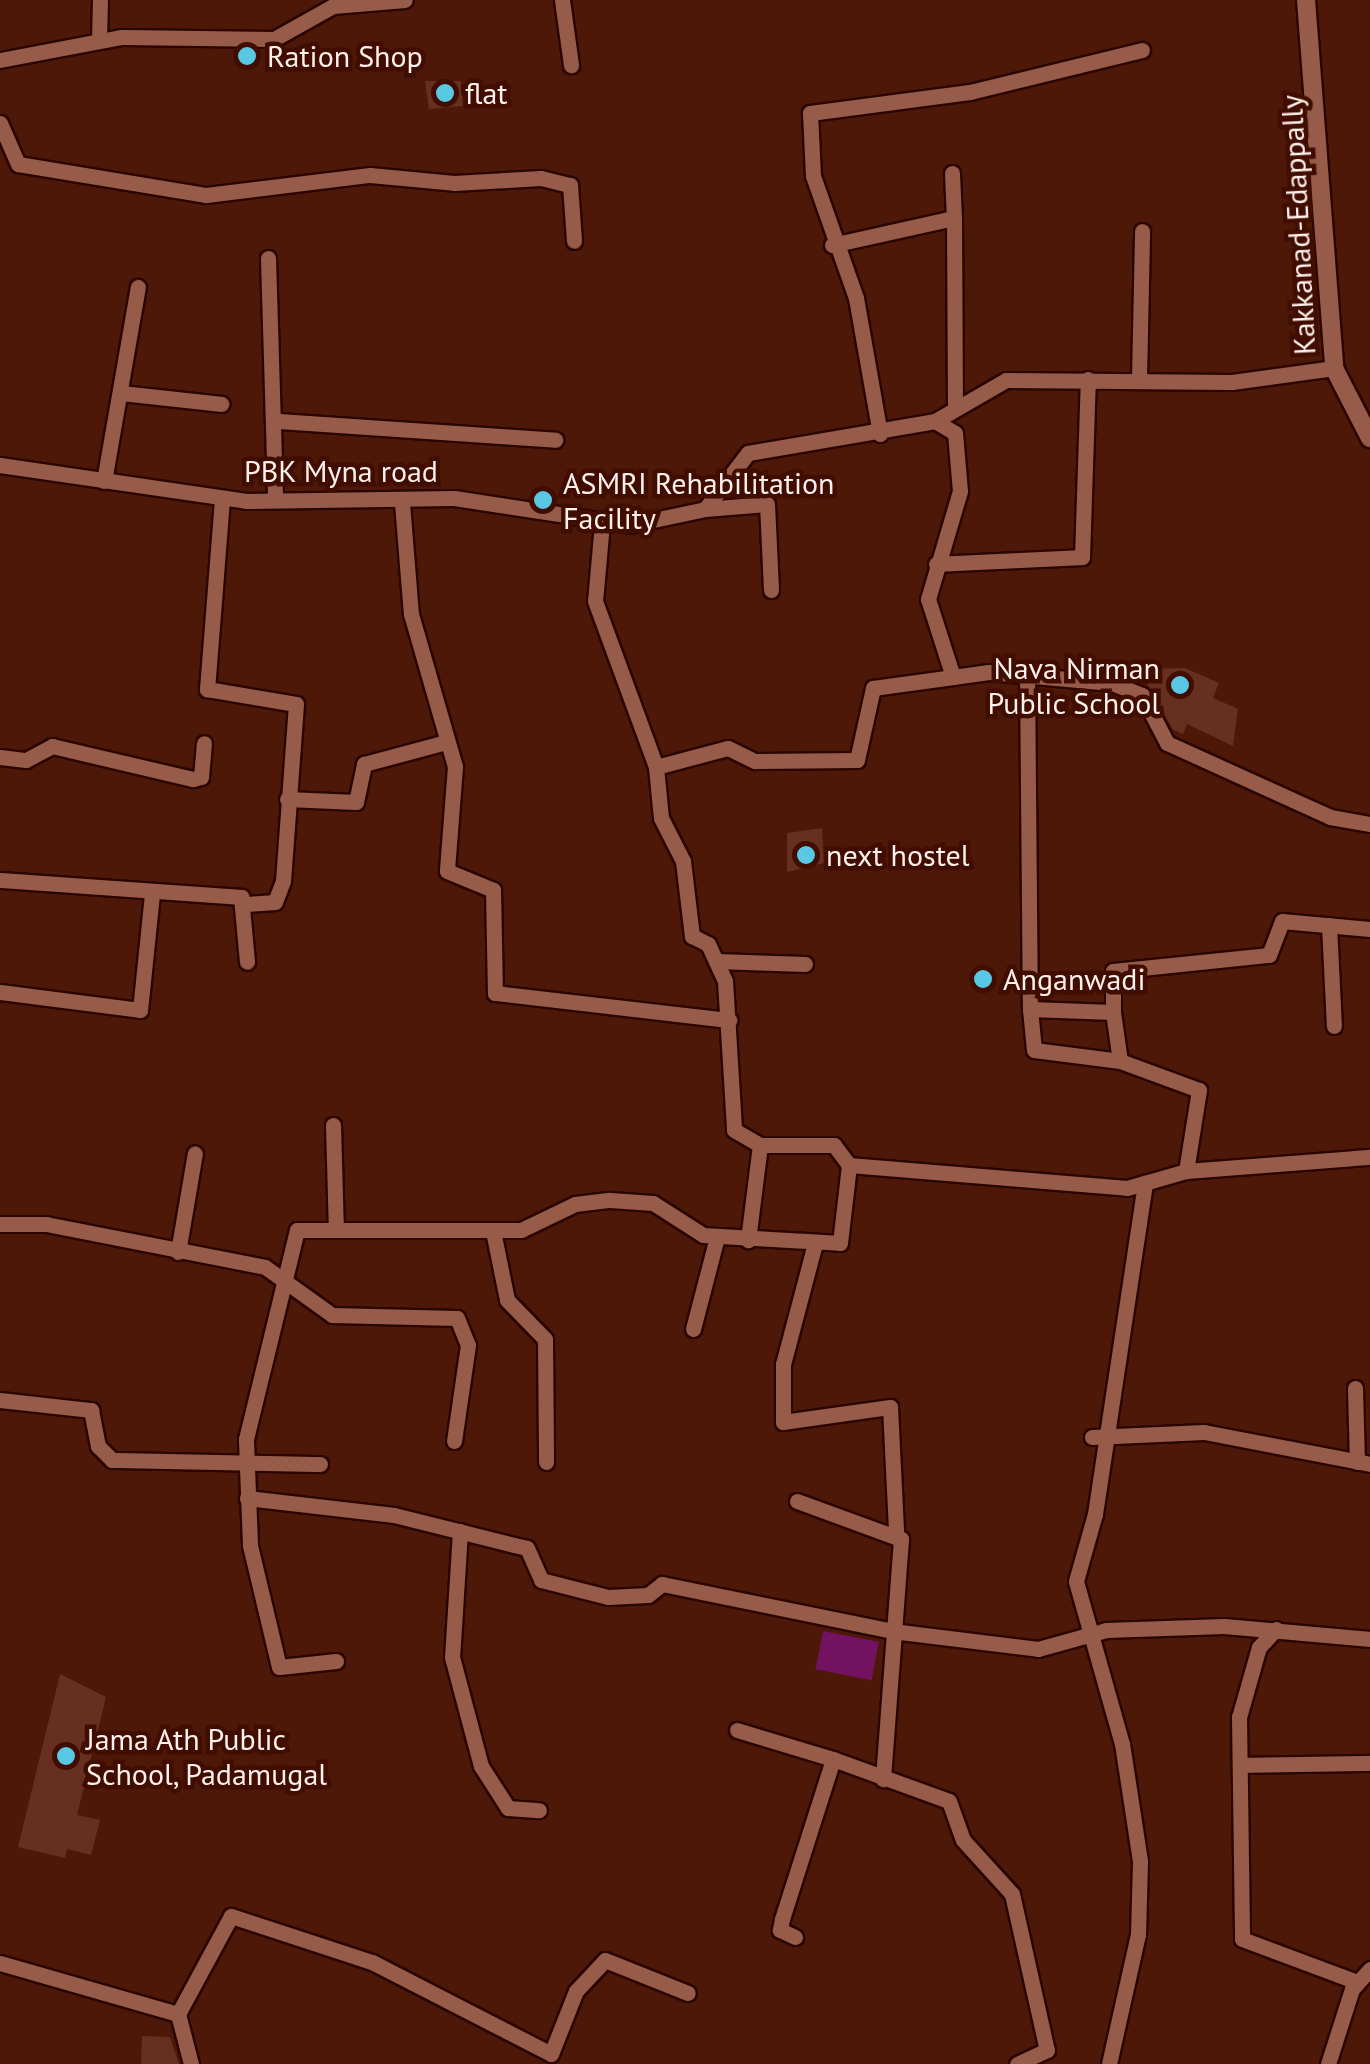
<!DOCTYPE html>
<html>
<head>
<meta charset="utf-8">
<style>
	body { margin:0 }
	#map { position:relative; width:1370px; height:2064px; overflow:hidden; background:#4d1808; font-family:"PT Sans",sans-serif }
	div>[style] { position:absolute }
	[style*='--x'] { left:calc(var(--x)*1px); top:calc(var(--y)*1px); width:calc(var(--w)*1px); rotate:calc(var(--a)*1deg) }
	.green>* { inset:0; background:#731261; transform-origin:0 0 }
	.building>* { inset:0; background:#662f1f }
	.roads { filter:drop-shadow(2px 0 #2b0500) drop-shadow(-2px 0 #2b0500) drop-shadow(0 2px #2b0500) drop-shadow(0 -2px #2b0500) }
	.minor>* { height:15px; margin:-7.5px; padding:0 7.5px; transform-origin:7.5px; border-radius:7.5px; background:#965b49 }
	.tertiary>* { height:18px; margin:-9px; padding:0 9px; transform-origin:9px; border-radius:9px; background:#965b49 }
	.dots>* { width:28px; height:28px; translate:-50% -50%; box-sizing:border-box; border:5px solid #410d00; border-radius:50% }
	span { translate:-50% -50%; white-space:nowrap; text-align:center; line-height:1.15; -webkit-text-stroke:9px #410d00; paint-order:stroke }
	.poi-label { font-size:30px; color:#fef0ec }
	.left { translate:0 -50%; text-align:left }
	.right { translate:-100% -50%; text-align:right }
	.street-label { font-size:30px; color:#fef0ec }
</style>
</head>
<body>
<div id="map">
	<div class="green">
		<div style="left:823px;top:1631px;width:57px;height:39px;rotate:11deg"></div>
	</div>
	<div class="building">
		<div style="clip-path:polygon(425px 81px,461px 81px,463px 106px,429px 109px)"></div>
		<div style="clip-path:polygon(1185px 668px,1219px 683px,1213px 698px,1238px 709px,1233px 746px,1187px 724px,1183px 734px,1173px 730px,1139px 669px)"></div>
		<div style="clip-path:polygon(822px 828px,824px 863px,787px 872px,787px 833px)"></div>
		<div style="clip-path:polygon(60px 1674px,106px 1697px,77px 1815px,100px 1820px,91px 1855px,67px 1849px,65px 1858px,18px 1847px)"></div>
		<div style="clip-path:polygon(142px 2036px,170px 2037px,179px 2064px,141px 2064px)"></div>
	</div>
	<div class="roads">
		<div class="minor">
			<div style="--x:562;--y:0;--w:66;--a:82.1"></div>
			<div style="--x:99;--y:40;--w:40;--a:-88.6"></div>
			<div style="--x:0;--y:60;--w:124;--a:-10.7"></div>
			<div style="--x:122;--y:37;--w:152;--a:0.8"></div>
			<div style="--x:274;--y:39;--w:68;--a:-29.2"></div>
			<div style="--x:333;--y:6;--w:72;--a:-4.8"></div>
			<div style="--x:0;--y:123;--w:45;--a:66.3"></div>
			<div style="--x:18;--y:164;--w:191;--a:9.4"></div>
			<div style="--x:206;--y:195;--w:165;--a:-7"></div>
			<div style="--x:370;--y:175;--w:84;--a:5.4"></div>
			<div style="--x:454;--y:183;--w:87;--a:-3.3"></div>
			<div style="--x:541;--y:178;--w:30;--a:14"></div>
			<div style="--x:570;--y:185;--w:56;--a:85.9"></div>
			<div style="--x:952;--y:173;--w:45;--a:87.5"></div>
			<div style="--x:832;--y:245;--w:125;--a:-12.5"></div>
			<div style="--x:954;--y:218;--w:187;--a:89.7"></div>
			<div style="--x:268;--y:258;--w:242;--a:88.3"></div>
			<div style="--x:1139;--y:379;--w:148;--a:-88.8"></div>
			<div style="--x:122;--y:393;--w:100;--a:6.3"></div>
			<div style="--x:279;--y:421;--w:277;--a:3.9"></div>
			<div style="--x:935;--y:421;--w:23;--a:31"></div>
			<div style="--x:955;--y:433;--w:58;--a:85.1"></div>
			<div style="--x:960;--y:491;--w:113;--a:106.5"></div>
			<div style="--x:928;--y:599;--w:82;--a:72.2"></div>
			<div style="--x:953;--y:677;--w:36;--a:-8"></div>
			<div style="--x:989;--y:672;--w:123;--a:5.1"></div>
			<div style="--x:1112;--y:683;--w:32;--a:22"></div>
			<div style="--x:1142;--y:695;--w:54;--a:62.5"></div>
			<div style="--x:1167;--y:743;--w:179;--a:24.4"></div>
			<div style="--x:1330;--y:817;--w:41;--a:9.9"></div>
			<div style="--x:880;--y:434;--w:138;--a:-100"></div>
			<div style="--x:856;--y:298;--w:129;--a:-109.4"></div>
			<div style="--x:813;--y:176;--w:63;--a:-92.7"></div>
			<div style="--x:810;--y:113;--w:161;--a:-7.5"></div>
			<div style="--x:970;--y:92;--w:177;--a:-13.7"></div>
			<div style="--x:0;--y:465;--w:249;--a:8.3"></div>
			<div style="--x:246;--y:501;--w:208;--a:-0.8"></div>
			<div style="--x:454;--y:498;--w:178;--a:8.7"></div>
			<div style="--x:630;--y:525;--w:77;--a:-12"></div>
			<div style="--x:705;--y:509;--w:71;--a:-52.5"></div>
			<div style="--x:748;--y:453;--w:190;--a:-9.7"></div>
			<div style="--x:935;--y:421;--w:82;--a:-30"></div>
			<div style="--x:1006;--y:380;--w:226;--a:0.5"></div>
			<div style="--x:1232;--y:382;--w:103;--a:-7.8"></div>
			<div style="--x:104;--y:481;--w:197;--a:-80.1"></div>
			<div style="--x:222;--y:499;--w:191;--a:94.5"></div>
			<div style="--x:207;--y:689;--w:90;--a:9.6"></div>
			<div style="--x:296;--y:704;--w:177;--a:94.2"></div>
			<div style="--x:283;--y:881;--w:22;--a:111"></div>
			<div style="--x:275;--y:902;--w:29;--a:176"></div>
			<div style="--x:402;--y:503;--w:111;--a:85.4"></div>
			<div style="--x:411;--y:614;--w:158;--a:73.9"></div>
			<div style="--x:455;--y:766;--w:105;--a:94.4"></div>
			<div style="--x:447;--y:871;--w:50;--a:22.4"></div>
			<div style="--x:493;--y:890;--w:103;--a:88.9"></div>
			<div style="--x:495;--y:993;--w:236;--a:6.6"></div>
			<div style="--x:705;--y:509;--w:62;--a:-4.6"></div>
			<div style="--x:767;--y:504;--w:86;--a:87.3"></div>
			<div style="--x:602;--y:523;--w:78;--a:95.1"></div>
			<div style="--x:595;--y:601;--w:177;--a:69.8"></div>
			<div style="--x:656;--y:767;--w:51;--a:84.4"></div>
			<div style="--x:661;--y:818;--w:48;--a:62.9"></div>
			<div style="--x:683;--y:861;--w:76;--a:83.2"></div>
			<div style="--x:692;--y:936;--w:18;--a:27"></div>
			<div style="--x:708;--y:944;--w:41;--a:65.3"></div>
			<div style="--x:725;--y:981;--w:149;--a:86.5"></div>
			<div style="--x:734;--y:1130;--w:30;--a:30"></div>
			<div style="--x:760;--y:1145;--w:96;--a:97.2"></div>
			<div style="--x:936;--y:564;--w:146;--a:-2.7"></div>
			<div style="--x:1082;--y:557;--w:178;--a:-88.1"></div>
			<div style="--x:1027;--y:674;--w:335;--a:89.5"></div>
			<div style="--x:1030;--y:1009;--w:83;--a:2.1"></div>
			<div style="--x:1113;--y:1012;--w:49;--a:81.9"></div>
			<div style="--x:1120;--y:1061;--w:84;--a:20.2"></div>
			<div style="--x:1199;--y:1090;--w:82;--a:99.1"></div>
			<div style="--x:0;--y:757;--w:26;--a:7"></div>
			<div style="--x:26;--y:760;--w:30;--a:-28"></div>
			<div style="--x:52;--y:746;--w:145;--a:13.2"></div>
			<div style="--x:193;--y:779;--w:8;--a:-14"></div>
			<div style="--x:201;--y:777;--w:34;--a:-85"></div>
			<div style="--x:656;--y:767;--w:74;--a:-14.8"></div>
			<div style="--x:728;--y:748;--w:30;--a:26"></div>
			<div style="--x:755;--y:761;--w:102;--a:-0.6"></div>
			<div style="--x:857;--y:760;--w:74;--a:-77.5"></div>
			<div style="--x:873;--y:688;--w:81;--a:-7.8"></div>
			<div style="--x:287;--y:799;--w:69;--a:2.5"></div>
			<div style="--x:356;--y:802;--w:39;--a:-78"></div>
			<div style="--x:364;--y:764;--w:85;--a:-15"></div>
			<div style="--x:0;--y:880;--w:242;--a:4"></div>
			<div style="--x:241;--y:897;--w:65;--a:84.7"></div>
			<div style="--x:1329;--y:925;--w:101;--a:87.2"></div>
			<div style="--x:716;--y:961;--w:89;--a:1.9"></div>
			<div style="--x:0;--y:992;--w:141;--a:7.3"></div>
			<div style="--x:140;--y:1010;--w:118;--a:-84.1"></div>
			<div style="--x:1030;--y:1009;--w:41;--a:84.4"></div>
			<div style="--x:1034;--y:1050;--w:87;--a:7.3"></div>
			<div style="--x:1113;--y:1012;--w:41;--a:-90"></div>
			<div style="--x:1113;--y:971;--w:157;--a:-5.9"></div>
			<div style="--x:1269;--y:955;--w:36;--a:-69"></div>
			<div style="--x:1282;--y:921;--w:88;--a:5.2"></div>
			<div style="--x:333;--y:1125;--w:105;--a:88.4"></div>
			<div style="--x:849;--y:1165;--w:279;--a:4.7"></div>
			<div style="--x:1127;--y:1188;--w:61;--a:-16.1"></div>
			<div style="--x:1186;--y:1171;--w:185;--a:-4.4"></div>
			<div style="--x:0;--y:1224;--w:46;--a:0"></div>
			<div style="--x:46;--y:1224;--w:223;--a:11.1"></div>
			<div style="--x:265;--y:1267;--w:82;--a:35.6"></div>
			<div style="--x:332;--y:1315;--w:125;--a:1.4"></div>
			<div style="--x:457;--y:1318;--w:29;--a:68"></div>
			<div style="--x:468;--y:1345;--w:97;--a:98.3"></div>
			<div style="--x:493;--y:1231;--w:70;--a:78.5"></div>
			<div style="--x:507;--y:1300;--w:54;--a:45.7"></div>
			<div style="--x:545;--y:1339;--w:123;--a:89.5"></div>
			<div style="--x:814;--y:1247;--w:121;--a:104.8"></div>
			<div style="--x:783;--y:1364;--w:58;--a:90"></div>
			<div style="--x:783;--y:1422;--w:108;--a:-8"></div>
			<div style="--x:890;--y:1407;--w:124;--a:87.2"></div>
			<div style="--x:178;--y:1252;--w:100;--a:-80.3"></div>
			<div style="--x:693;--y:1329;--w:95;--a:-75.4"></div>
			<div style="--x:1355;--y:1388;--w:74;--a:88.5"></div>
			<div style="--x:0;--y:1400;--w:92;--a:6.3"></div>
			<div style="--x:91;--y:1410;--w:37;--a:79"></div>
			<div style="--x:98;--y:1446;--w:20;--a:45"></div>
			<div style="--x:112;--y:1460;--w:208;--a:1.1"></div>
			<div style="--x:1092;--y:1437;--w:112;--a:-2.6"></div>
			<div style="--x:1204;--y:1432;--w:169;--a:10.9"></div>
			<div style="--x:247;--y:1498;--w:148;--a:6.6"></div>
			<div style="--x:394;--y:1515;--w:124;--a:14"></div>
			<div style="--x:514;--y:1545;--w:13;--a:13"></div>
			<div style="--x:527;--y:1548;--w:35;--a:66"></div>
			<div style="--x:541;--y:1580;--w:69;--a:14.2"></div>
			<div style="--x:608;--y:1597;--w:40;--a:-2.9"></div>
			<div style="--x:648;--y:1595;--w:18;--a:-38"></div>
			<div style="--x:662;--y:1584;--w:235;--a:11.5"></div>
			<div style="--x:892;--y:1631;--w:147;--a:7"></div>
			<div style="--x:1038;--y:1649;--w:71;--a:-15.6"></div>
			<div style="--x:1106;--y:1630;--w:118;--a:-1.9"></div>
			<div style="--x:1224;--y:1626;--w:147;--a:5.1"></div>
			<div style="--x:797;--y:1501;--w:111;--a:20.1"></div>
			<div style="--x:901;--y:1539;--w:241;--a:94.3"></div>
			<div style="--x:460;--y:1531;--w:126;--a:93.6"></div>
			<div style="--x:452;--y:1657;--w:113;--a:75.1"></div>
			<div style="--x:481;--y:1766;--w:50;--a:57.3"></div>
			<div style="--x:508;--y:1808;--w:31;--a:4"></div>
			<div style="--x:1276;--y:1629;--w:25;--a:133"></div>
			<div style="--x:1259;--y:1647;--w:73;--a:105.9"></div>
			<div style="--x:1239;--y:1717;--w:222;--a:89.2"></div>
			<div style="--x:1242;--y:1939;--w:123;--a:20.5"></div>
			<div style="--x:336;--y:1661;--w:57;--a:174"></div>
			<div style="--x:279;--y:1667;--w:125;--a:-103.4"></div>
			<div style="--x:250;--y:1545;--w:106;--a:-92.2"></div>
			<div style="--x:246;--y:1439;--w:215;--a:-76.3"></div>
			<div style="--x:297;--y:1230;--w:224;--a:0"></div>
			<div style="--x:521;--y:1230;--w:60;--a:-25.7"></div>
			<div style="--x:575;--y:1204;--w:35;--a:-7"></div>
			<div style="--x:610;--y:1200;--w:43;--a:4"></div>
			<div style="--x:653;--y:1203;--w:59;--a:32.6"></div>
			<div style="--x:703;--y:1235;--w:137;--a:3.3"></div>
			<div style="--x:840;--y:1243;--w:79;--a:-83.4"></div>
			<div style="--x:849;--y:1165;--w:25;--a:-127"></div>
			<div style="--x:834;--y:1145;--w:74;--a:180"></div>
			<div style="--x:737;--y:1730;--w:100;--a:16.8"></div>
			<div style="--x:1242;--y:1765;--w:128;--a:-0.9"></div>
			<div style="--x:795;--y:1937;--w:17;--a:-155"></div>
			<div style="--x:780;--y:1930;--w:11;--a:-80"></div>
			<div style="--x:782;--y:1919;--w:168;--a:-72.3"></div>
			<div style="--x:833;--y:1759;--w:123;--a:19.9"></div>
			<div style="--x:949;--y:1801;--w:41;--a:70.3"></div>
			<div style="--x:963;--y:1840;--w:73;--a:47.8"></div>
			<div style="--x:1012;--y:1894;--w:160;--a:77.4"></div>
			<div style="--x:1047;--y:2050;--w:33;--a:155"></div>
			<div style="--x:0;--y:1963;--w:185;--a:16"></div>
			<div style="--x:178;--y:2014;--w:52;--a:75.4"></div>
			<div style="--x:178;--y:2014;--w:111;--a:-61.6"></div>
			<div style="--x:231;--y:1916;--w:148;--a:18.1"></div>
			<div style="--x:372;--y:1962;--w:201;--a:27.2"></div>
			<div style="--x:551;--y:2054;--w:68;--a:-68.4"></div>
			<div style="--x:576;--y:1991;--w:42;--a:-46.9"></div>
			<div style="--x:605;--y:1960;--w:89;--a:21.7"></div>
			<div style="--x:1109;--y:2064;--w:133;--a:-77.4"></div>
			<div style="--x:1138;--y:1934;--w:73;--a:-88.4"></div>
			<div style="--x:1140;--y:1861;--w:118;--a:-98.7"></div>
			<div style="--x:1122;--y:1744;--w:169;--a:-105.8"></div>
			<div style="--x:1076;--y:1581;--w:70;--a:-74.2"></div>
			<div style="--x:1095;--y:1514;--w:335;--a:-81.4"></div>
			<div style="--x:1328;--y:2064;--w:79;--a:-72.3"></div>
			<div style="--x:1352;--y:1989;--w:27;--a:-48"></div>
		</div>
		<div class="tertiary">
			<div style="--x:1306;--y:0;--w:369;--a:85.6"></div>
			<div style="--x:1334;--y:368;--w:79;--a:62.8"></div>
		</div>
	</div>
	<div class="dots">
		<div style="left:247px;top:56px;background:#59c8e5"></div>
		<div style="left:445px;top:93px;background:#59c8e5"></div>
		<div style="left:543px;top:500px;background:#59c8e5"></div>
		<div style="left:1180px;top:685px;background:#59c8e5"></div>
		<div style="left:806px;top:855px;background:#59c8e5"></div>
		<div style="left:983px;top:979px;background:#59c8e5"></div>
		<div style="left:66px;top:1756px;background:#59c8e5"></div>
	</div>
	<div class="poi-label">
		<span class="left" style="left:267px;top:56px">Ration Shop</span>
		<span class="left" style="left:465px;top:93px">flat</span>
		<span class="left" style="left:563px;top:500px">ASMRI Rehabilitation<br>Facility</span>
		<span class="right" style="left:1160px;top:685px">Nava Nirman<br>Public School</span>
		<span class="left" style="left:826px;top:855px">next hostel</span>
		<span class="left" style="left:1003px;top:979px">Anganwadi</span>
		<span class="left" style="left:86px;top:1756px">Jama Ath Public<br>School, Padamugal</span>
	</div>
	<div class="street-label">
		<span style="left:1298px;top:225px;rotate:-93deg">Kakkanad-Edappally</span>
		<span style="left:341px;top:471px">PBK Myna road</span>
	</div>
</div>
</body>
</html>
